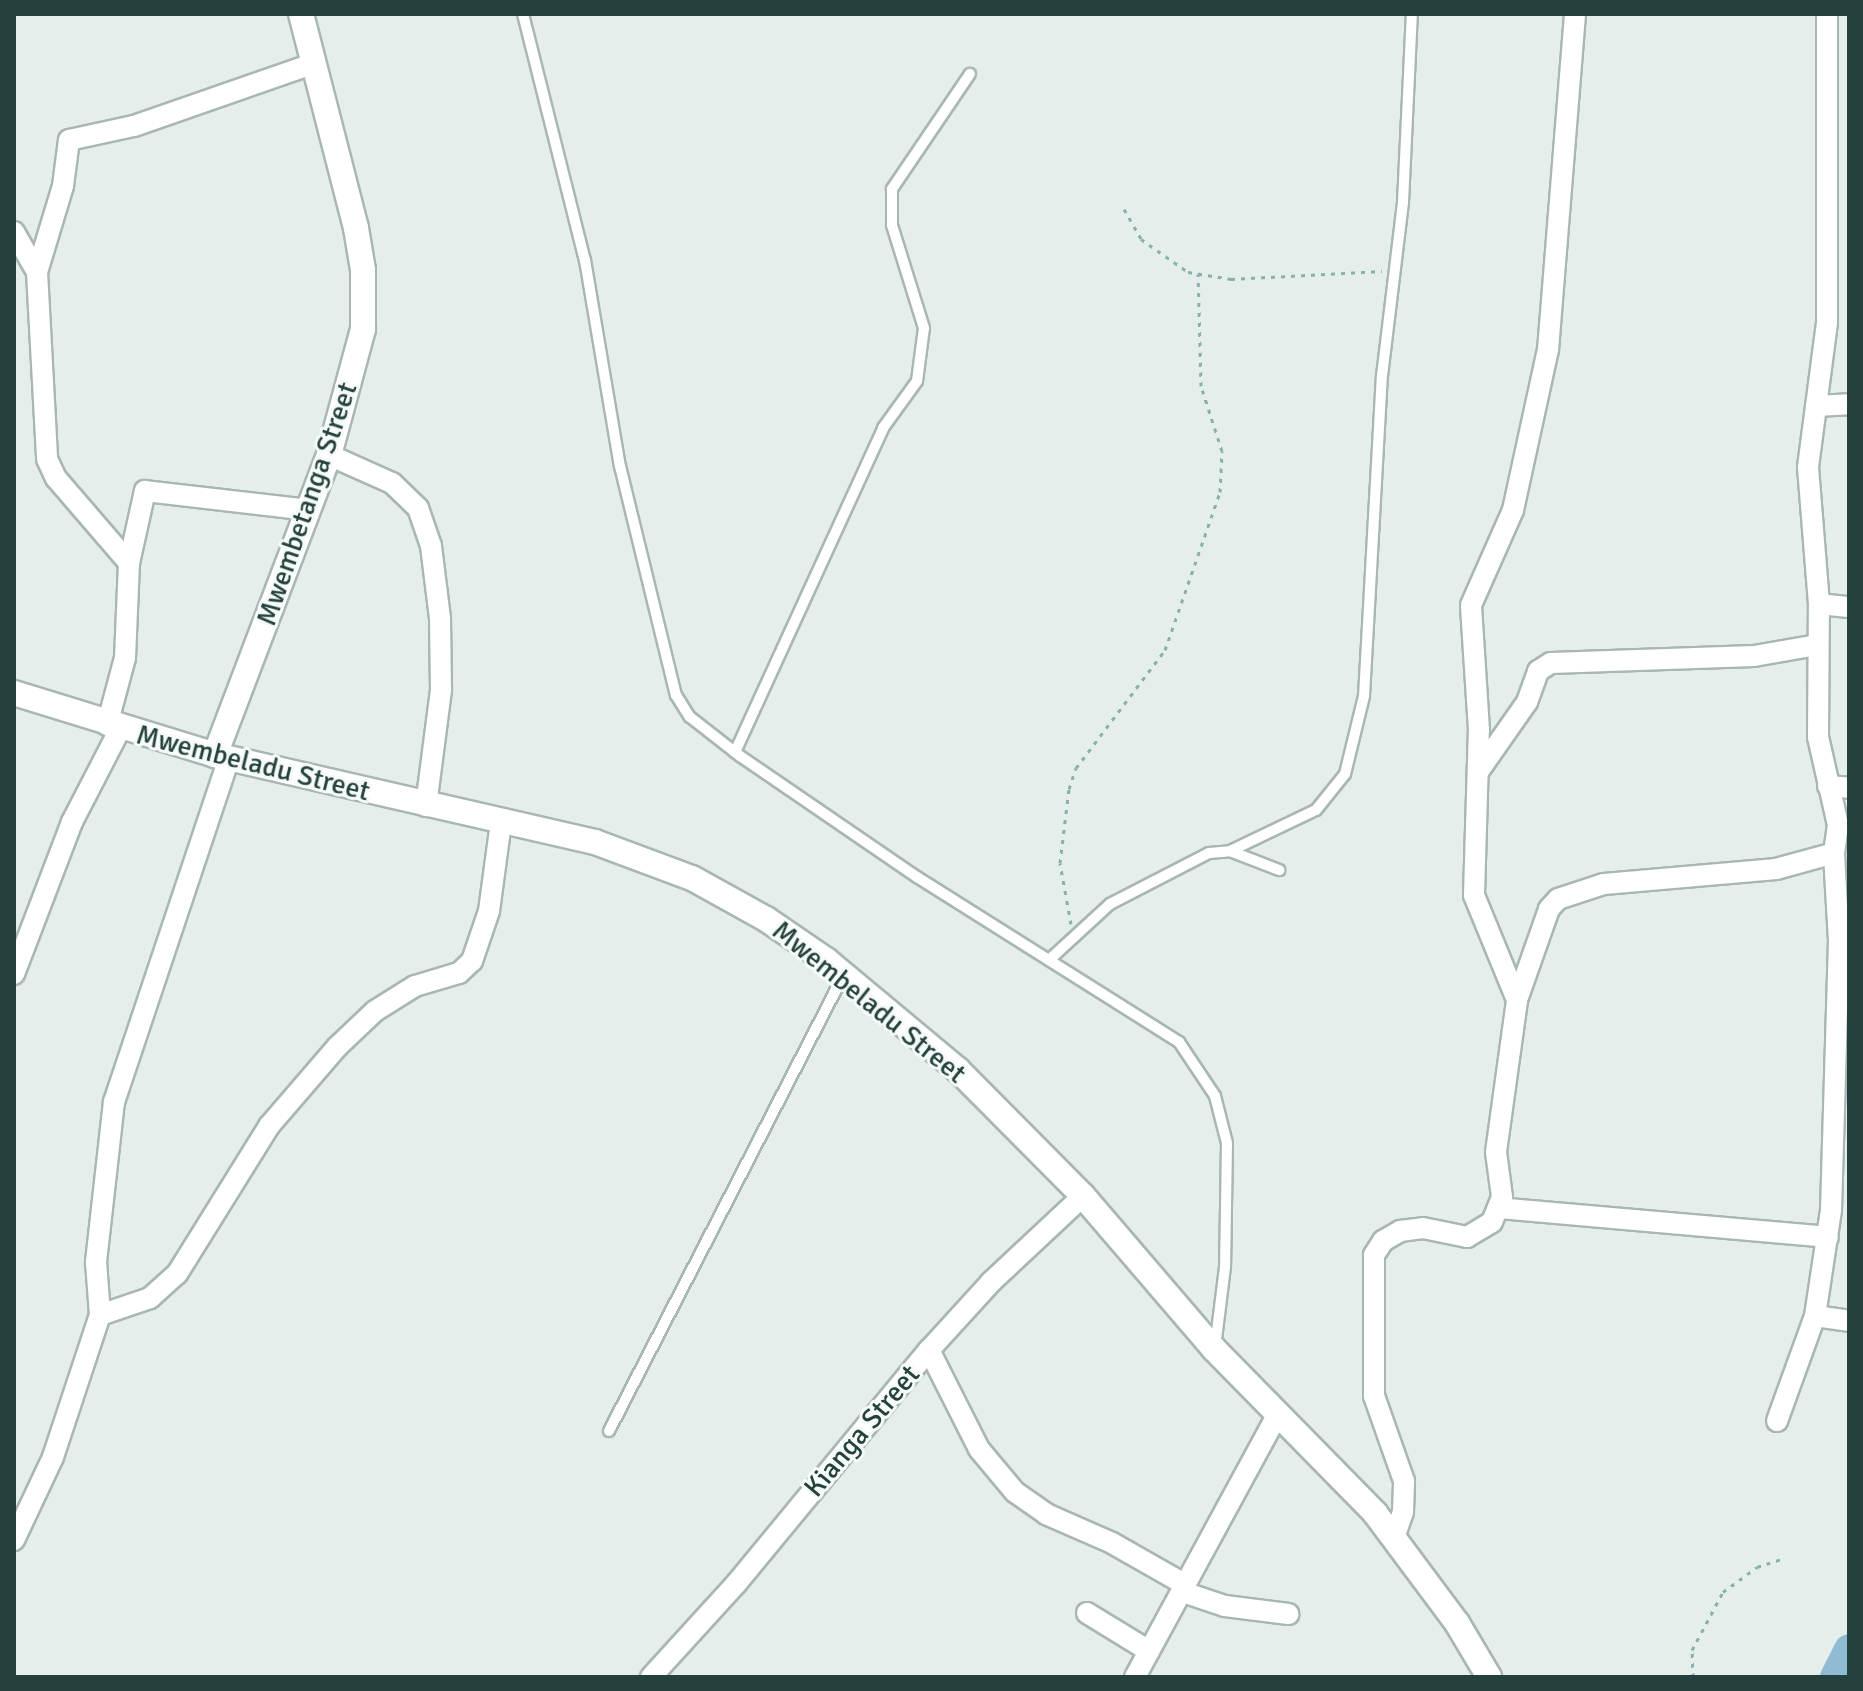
<!DOCTYPE html>
<html>
<head>
<meta charset="utf-8">
<style>
	body { margin:0 }
	#map { position:relative; width:1863px; height:1691px; overflow:hidden; background:#e6eeec; font-family:Signika,sans-serif }
	div>[style] { position:absolute }
	[style*='--x'] { left:calc(var(--x)*1px); top:calc(var(--y)*1px); width:calc(var(--w)*1px); rotate:calc(var(--a)*1deg) }
	.river>* { height:30px; margin:-15px; padding:0 15px; transform-origin:15px; border-radius:15px; background:#8fbcd2 }
	.path>* { height:3px; margin-top:-1.5px; transform-origin:0; background:repeating-linear-gradient(90deg,#86b2ab 0 4px,transparent 0 10px) }
	.roads { filter:drop-shadow(2px 0 #a8b7b4) drop-shadow(-2px 0 #a8b7b4) drop-shadow(0 2px #a8b7b4) drop-shadow(0 -2px #a8b7b4) }
	.service>* { height:10px; margin:-5px; padding:0 5px; transform-origin:5px; border-radius:5px; background:#fff }
	.minor>* { height:20px; margin:-10px; padding:0 10px; transform-origin:10px; border-radius:10px; background:#fff }
	.tertiary>* { height:24px; margin:-12px; padding:0 12px; transform-origin:12px; border-radius:12px; background:#fff }
	span { translate:-50% -50%; white-space:nowrap; text-align:center; line-height:1.15; -webkit-text-stroke:6px #f6fbf9; paint-order:stroke }
	.street-label { font-size:28px; color:#24413e }
	.frame { position:absolute; inset:0; border:16px solid #24413e; pointer-events:none }
</style>
</head>
<body>
<div id="map">
	<div class="river">
		<div style="--x:1835;--y:1677;--w:31;--a:-63"></div>
	</div>
	<div class="path">
		<div style="--x:1124;--y:209;--w:34;--a:60"></div>
		<div style="--x:1141;--y:239;--w:57;--a:35.1"></div>
		<div style="--x:1188;--y:272;--w:44;--a:9.2"></div>
		<div style="--x:1231;--y:279;--w:151;--a:-3"></div>
		<div style="--x:1071;--y:924;--w:62;--a:-100.2"></div>
		<div style="--x:1060;--y:863;--w:75;--a:-83.1"></div>
		<div style="--x:1069;--y:789;--w:22;--a:-72"></div>
		<div style="--x:1076;--y:768;--w:148;--a:-53"></div>
		<div style="--x:1165;--y:650;--w:167;--a:-70.8"></div>
		<div style="--x:1220;--y:492;--w:41;--a:-87.2"></div>
		<div style="--x:1222;--y:451;--w:68;--a:-107.9"></div>
		<div style="--x:1201;--y:386;--w:112;--a:-91.5"></div>
		<div style="--x:1693;--y:1677;--w:27;--a:-92"></div>
		<div style="--x:1692;--y:1650;--w:66;--a:-61.9"></div>
		<div style="--x:1723;--y:1592;--w:42;--a:-36.3"></div>
		<div style="--x:1757;--y:1567;--w:28;--a:-18"></div>
	</div>
	<div class="roads">
		<div class="service">
			<div style="--x:523;--y:14;--w:254;--a:75.9"></div>
			<div style="--x:585;--y:260;--w:209;--a:80.4"></div>
			<div style="--x:620;--y:466;--w:236;--a:76.3"></div>
			<div style="--x:676;--y:695;--w:26;--a:58"></div>
			<div style="--x:690;--y:717;--w:63;--a:38"></div>
			<div style="--x:740;--y:756;--w:214;--a:34.4"></div>
			<div style="--x:917;--y:877;--w:310;--a:32.2"></div>
			<div style="--x:1179;--y:1042;--w:65;--a:56.3"></div>
			<div style="--x:1215;--y:1096;--w:49;--a:75.7"></div>
			<div style="--x:1227;--y:1143;--w:124;--a:90.9"></div>
			<div style="--x:1225;--y:1267;--w:81;--a:97.1"></div>
			<div style="--x:735;--y:752;--w:356;--a:-65.4"></div>
			<div style="--x:883;--y:428;--w:58;--a:-54.1"></div>
			<div style="--x:917;--y:381;--w:53;--a:-82.5"></div>
			<div style="--x:924;--y:328;--w:108;--a:-107.3"></div>
			<div style="--x:892;--y:225;--w:36;--a:-90"></div>
			<div style="--x:892;--y:189;--w:139;--a:-55.9"></div>
			<div style="--x:1230;--y:851;--w:95;--a:-25.5"></div>
			<div style="--x:1316;--y:810;--w:46;--a:-51.1"></div>
			<div style="--x:1345;--y:774;--w:80;--a:-76.3"></div>
			<div style="--x:1364;--y:696;--w:321;--a:-86.8"></div>
			<div style="--x:1382;--y:376;--w:175;--a:-83.1"></div>
			<div style="--x:1403;--y:202;--w:188;--a:-87.3"></div>
			<div style="--x:1049;--y:960;--w:83;--a:-42.6"></div>
			<div style="--x:1110;--y:904;--w:111;--a:-27.3"></div>
			<div style="--x:1209;--y:853;--w:21;--a:-5"></div>
			<div style="--x:1230;--y:851;--w:53;--a:21.2"></div>
			<div style="--x:609;--y:1431;--w:512;--a:-62.78"></div>
		</div>
		<div class="minor">
			<div style="--x:14;--y:232;--w:46;--a:60.1"></div>
			<div style="--x:37;--y:272;--w:187;--a:86.9"></div>
			<div style="--x:47;--y:459;--w:21;--a:65"></div>
			<div style="--x:56;--y:478;--w:112;--a:49.3"></div>
			<div style="--x:37;--y:272;--w:90;--a:-73.2"></div>
			<div style="--x:63;--y:186;--w:46;--a:-82.6"></div>
			<div style="--x:69;--y:140;--w:66;--a:-12.2"></div>
			<div style="--x:134;--y:126;--w:192;--a:-19.2"></div>
			<div style="--x:1816;--y:406;--w:33;--a:-3"></div>
			<div style="--x:329;--y:455;--w:69;--a:24"></div>
			<div style="--x:392;--y:483;--w:36;--a:44"></div>
			<div style="--x:418;--y:508;--w:40;--a:71.1"></div>
			<div style="--x:431;--y:546;--w:73;--a:82.9"></div>
			<div style="--x:440;--y:618;--w:72;--a:89.2"></div>
			<div style="--x:441;--y:690;--w:117;--a:97.4"></div>
			<div style="--x:1819;--y:604;--w:30;--a:6"></div>
			<div style="--x:107;--y:725;--w:69;--a:-75"></div>
			<div style="--x:125;--y:658;--w:95;--a:-87.6"></div>
			<div style="--x:129;--y:563;--w:74;--a:-77.5"></div>
			<div style="--x:145;--y:491;--w:164;--a:6.6"></div>
			<div style="--x:1478;--y:772;--w:85;--a:-55"></div>
			<div style="--x:1527;--y:702;--w:33;--a:-70"></div>
			<div style="--x:1538;--y:671;--w:15;--a:-32"></div>
			<div style="--x:1551;--y:663;--w:203;--a:-2"></div>
			<div style="--x:1754;--y:656;--w:64;--a:-9.9"></div>
			<div style="--x:1828;--y:786;--w:21;--a:5"></div>
			<div style="--x:14;--y:974;--w:163;--a:-69.1"></div>
			<div style="--x:72;--y:822;--w:105;--a:-62.7"></div>
			<div style="--x:1517;--y:1000;--w:113;--a:-112.3"></div>
			<div style="--x:1474;--y:895;--w:165;--a:-88.3"></div>
			<div style="--x:1479;--y:730;--w:125;--a:-93.7"></div>
			<div style="--x:1471;--y:605;--w:104;--a:-66.1"></div>
			<div style="--x:1513;--y:510;--w:164;--a:-77.7"></div>
			<div style="--x:1548;--y:350;--w:337;--a:-85.4"></div>
			<div style="--x:1498;--y:1208;--w:331;--a:5"></div>
			<div style="--x:100;--y:1315;--w:53;--a:-18.8"></div>
			<div style="--x:150;--y:1298;--w:36;--a:-42"></div>
			<div style="--x:177;--y:1274;--w:174;--a:-58.1"></div>
			<div style="--x:269;--y:1126;--w:104;--a:-49.3"></div>
			<div style="--x:337;--y:1047;--w:52;--a:-43.5"></div>
			<div style="--x:375;--y:1011;--w:47;--a:-32"></div>
			<div style="--x:415;--y:986;--w:46;--a:-16.5"></div>
			<div style="--x:459;--y:973;--w:18;--a:-43"></div>
			<div style="--x:472;--y:961;--w:53;--a:-71.2"></div>
			<div style="--x:489;--y:911;--w:90;--a:-82.3"></div>
			<div style="--x:1815;--y:1316;--w:34;--a:8"></div>
			<div style="--x:929;--y:1350;--w:111;--a:63.2"></div>
			<div style="--x:979;--y:1449;--w:56;--a:50.1"></div>
			<div style="--x:1015;--y:1492;--w:38;--a:35"></div>
			<div style="--x:1046;--y:1514;--w:72;--a:23.7"></div>
			<div style="--x:1112;--y:1543;--w:85;--a:29.6"></div>
			<div style="--x:1777;--y:1421;--w:112;--a:-70.1"></div>
			<div style="--x:1815;--y:1316;--w:107;--a:-81.4"></div>
			<div style="--x:1831;--y:1210;--w:269;--a:-88.3"></div>
			<div style="--x:1839;--y:941;--w:88;--a:-93.3"></div>
			<div style="--x:1394;--y:1538;--w:28;--a:-71"></div>
			<div style="--x:1403;--y:1512;--w:31;--a:-88"></div>
			<div style="--x:1404;--y:1481;--w:90;--a:-109.4"></div>
			<div style="--x:1374;--y:1396;--w:141;--a:-90"></div>
			<div style="--x:1374;--y:1255;--w:17;--a:-57"></div>
			<div style="--x:1383;--y:1241;--w:20;--a:-30"></div>
			<div style="--x:1400;--y:1231;--w:23;--a:-7"></div>
			<div style="--x:1423;--y:1228;--w:45;--a:11.6"></div>
			<div style="--x:1467;--y:1237;--w:29;--a:-31"></div>
			<div style="--x:1492;--y:1222;--w:27;--a:-68"></div>
			<div style="--x:1502;--y:1197;--w:45;--a:-97.6"></div>
			<div style="--x:1496;--y:1152;--w:153;--a:-82.1"></div>
			<div style="--x:1517;--y:1000;--w:96;--a:-70.6"></div>
			<div style="--x:1549;--y:909;--w:13;--a:-48"></div>
			<div style="--x:1558;--y:899;--w:48;--a:-18.1"></div>
			<div style="--x:1604;--y:884;--w:173;--a:-5"></div>
			<div style="--x:1776;--y:869;--w:60;--a:-15.4"></div>
			<div style="--x:1834;--y:853;--w:28;--a:-82"></div>
			<div style="--x:1838;--y:825;--w:90;--a:-102.8"></div>
			<div style="--x:1818;--y:737;--w:133;--a:-89.6"></div>
			<div style="--x:1819;--y:604;--w:137;--a:-94.6"></div>
			<div style="--x:1808;--y:467;--w:146;--a:-82.5"></div>
			<div style="--x:1827;--y:322;--w:308;--a:-90"></div>
			<div style="--x:14;--y:1540;--w:92;--a:-64.8"></div>
			<div style="--x:53;--y:1457;--w:150;--a:-71.7"></div>
			<div style="--x:100;--y:1315;--w:53;--a:-94.3"></div>
			<div style="--x:96;--y:1262;--w:161;--a:-83.6"></div>
			<div style="--x:114;--y:1102;--w:363;--a:-71.5"></div>
			<div style="--x:1183;--y:1592;--w:44;--a:18.4"></div>
			<div style="--x:1225;--y:1606;--w:64;--a:7.2"></div>
			<div style="--x:1087;--y:1613;--w:73;--a:31.5"></div>
			<div style="--x:651;--y:1677;--w:126;--a:-47.6"></div>
			<div style="--x:736;--y:1584;--w:303;--a:-50.5"></div>
			<div style="--x:929;--y:1350;--w:92;--a:-47.6"></div>
			<div style="--x:991;--y:1282;--w:126;--a:-43.1"></div>
			<div style="--x:1135;--y:1677;--w:297;--a:-61.5"></div>
		</div>
		<div class="tertiary">
			<div style="--x:14;--y:693;--w:210;--a:17.1"></div>
			<div style="--x:215;--y:755;--w:390;--a:12.9"></div>
			<div style="--x:595;--y:842;--w:103;--a:20.4"></div>
			<div style="--x:692;--y:878;--w:85;--a:29"></div>
			<div style="--x:766;--y:919;--w:73;--a:34.3"></div>
			<div style="--x:826;--y:960;--w:172;--a:39.8"></div>
			<div style="--x:958;--y:1070;--w:177;--a:45.2"></div>
			<div style="--x:1083;--y:1196;--w:201;--a:49.4"></div>
			<div style="--x:1214;--y:1349;--w:230;--a:45.5"></div>
			<div style="--x:1375;--y:1513;--w:137;--a:53.3"></div>
			<div style="--x:1457;--y:1623;--w:63;--a:59.3"></div>
			<div style="--x:215;--y:755;--w:321;--a:-69.2"></div>
			<div style="--x:329;--y:455;--w:131;--a:-74.9"></div>
			<div style="--x:363;--y:329;--w:59;--a:-90"></div>
			<div style="--x:363;--y:270;--w:43;--a:-99.5"></div>
			<div style="--x:356;--y:228;--w:221;--a:-104.4"></div>
		</div>
	</div>
	<div class="street-label">
		<span style="left:307px;top:504px;rotate:-71deg">Mwembetanga Street</span>
		<span style="left:253px;top:763px;rotate:14deg">Mwembeladu Street</span>
		<span style="left:869px;top:1002px;rotate:39deg">Mwembeladu Street</span>
		<span style="left:862px;top:1431px;rotate:-50deg">Kianga Street</span>
	</div>
	<div class="frame"></div>
</div>
</body>
</html>
